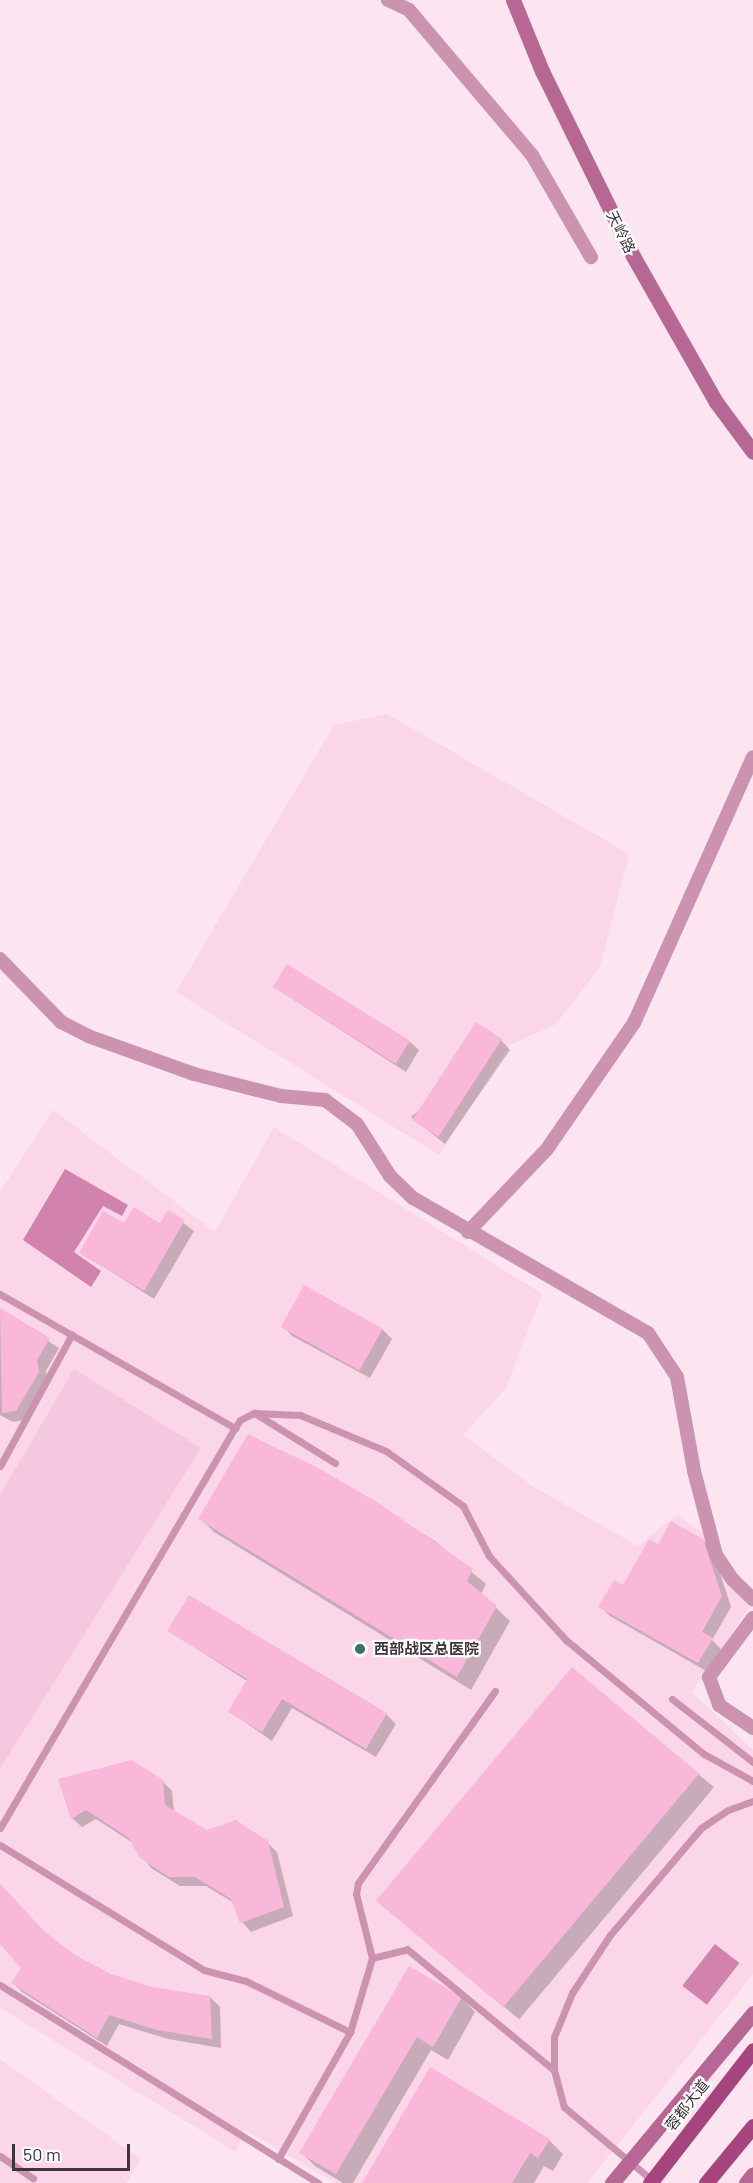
<!DOCTYPE html>
<html>
<head>
<meta charset="utf-8">
<style>
	body { margin:0 }
	#map { position:relative; width:753px; height:2183px; overflow:hidden; background:#fce4f0; font-family:Barlow,"Noto Sans SC",sans-serif }
	div>[style] { position:absolute }
	[style*='--x'] { left:calc(var(--x)*1px); top:calc(var(--y)*1px); width:calc(var(--w)*1px); rotate:calc(var(--a)*1deg) }
	.built>* { inset:0; background:#fad6e8 }
	.green>* { inset:0; background:#f6c8df }
	.water>* { inset:0; background:#d183ae; transform-origin:0 0 }
	.shadow>* { inset:0; background:#0003; transform-origin:0 0 }
	.building>* { inset:0; background:#f9b7da; transform-origin:0 0 }
	.lane>* { height:7px; margin:-3.5px; padding:0 3.5px; transform-origin:3.5px; border-radius:3.5px; background:#cb93b0 }
	.street>* { height:14px; margin:-7px; padding:0 7px; transform-origin:7px; border-radius:7px; background:#cb93b0 }
	.secondary>* { height:15px; margin:-7.5px; padding:0 7.5px; transform-origin:7.5px; border-radius:7.5px; background:#b66793 }
	.primary>* { height:15px; margin:-7.5px; padding:0 7.5px; transform-origin:7.5px; border-radius:7.5px; background:#a6447e }
	.dots>* { width:16px; height:16px; translate:-50% -50%; box-sizing:border-box; border:3px solid #fff; border-radius:50% }
	span { translate:-50% -50%; white-space:nowrap; text-align:center; line-height:1.15; -webkit-text-stroke:4.5px #fff; paint-order:stroke }
	.street-label { font-size:15px; color:#3f3439 }
	.poi-label { font-size:15px; color:#3f3439; font-weight:700 }
	.left { translate:0 -50%; text-align:left }
	.scale { position:absolute; left:12px; top:2144px; width:118px; height:27px; box-sizing:border-box; border:3px solid #3f3439; border-top:0; padding-left:8px; font-size:18px; line-height:21px; white-space:nowrap; color:#3f3439; -webkit-text-stroke:4px #fff; paint-order:stroke }
</style>
</head>
<body>
<div id="map">
	<div class="built">
		<div style="clip-path:polygon(387px 714px,629px 854px,600px 967px,556px 1024px,510px 1045px,439px 1155px,176px 992px,334px 725px)"></div>
		<div style="clip-path:polygon(53px 1110px,215px 1232px,274px 1127px,542px 1294px,506px 1388px,463px 1435px,532px 1486px,638px 1546px,677px 1515px,703px 1533px,723px 1577px,749px 1607px,692px 1692px,753px 1750px,753px 1974px,587px 2183px,336px 2183px,245px 2130px,236px 2152px,0 2008px,0 1192px)"></div>
		<div style="clip-path:polygon(0 2059px,141px 2159px,126px 2183px,0 2183px)"></div>
	</div>
	<div class="green">
		<div style="clip-path:polygon(74px 1369px,201px 1448px,0 1769px,0 1495px)"></div>
	</div>
	<div class="water">
		<div style="clip-path:polygon(65px 1169px,128px 1205px,122px 1216px,103px 1206px,74px 1252px,101px 1271px,91px 1287px,23px 1240px)"></div>
		<div style="left:715px;top:1944px;width:31px;height:53px;rotate:38deg"></div>
	</div>
	<div class="shadow">
		<div style="clip-path:polygon(274px 987px,409px 1041px,419px 1050px,406px 1072px)"></div>
		<div style="clip-path:polygon(501px 1040px,510px 1050px,445px 1144px,411px 1117px)"></div>
		<div style="clip-path:polygon(169px 1212px,194px 1231px,154px 1299px,80px 1252px,125px 1225px,161px 1225px)"></div>
		<div style="clip-path:polygon(0 1310px,59px 1348px,46px 1371px,48px 1382px,25px 1420px,13px 1422px,0 1415px)"></div>
		<div style="clip-path:polygon(283px 1326px,382px 1329px,392px 1339px,370px 1378px,292px 1336px)"></div>
		<div style="clip-path:polygon(318px 1469px,436px 1542px,486px 1584px,481px 1594px,510px 1621px,471px 1690px,214px 1532px,200px 1518px)"></div>
		<div style="clip-path:polygon(703px 1540px,713px 1551px,731px 1607px,712px 1640px,721px 1649px,708px 1672px,610px 1616px,600px 1606px,624px 1588px,659px 1546px)"></div>
		<div style="clip-path:polygon(169px 1631px,386px 1714px,396px 1724px,376px 1757px,292px 1708px,272px 1741px,229px 1711px,247px 1681px)"></div>
		<div style="left:573px;top:1669px;width:184px;height:303px;rotate:40deg"></div>
		<div style="clip-path:polygon(60px 1780px,162px 1781px,172px 1791px,174px 1812px,207px 1831px,267px 1842px,277px 1852px,293px 1916px,251px 1932px,242px 1922px,234px 1903px,206px 1886px,180px 1886px,151px 1868px,133px 1843px,96px 1819px,82px 1827px,72px 1818px)"></div>
		<div style="clip-path:polygon(0 1884px,47px 1935px,75px 1957px,110px 1975px,152px 1988px,210px 1997px,220px 2007px,221px 2048px,168px 2039px,119px 2024px,107px 2046px,22px 1992px,13px 1983px,23px 1968px,0 1942px)"></div>
		<div style="clip-path:polygon(409px 1968px,462px 1998px,475px 2012px,448px 2060px,431px 2050px,353px 2183px,343px 2183px,315px 2166px,301px 2152px)"></div>
		<div style="clip-path:polygon(549px 2140px,563px 2154px,553px 2171px,544px 2166px,534px 2183px,363px 2183px)"></div>
	</div>
	<div class="building">
		<div style="left:287px;top:964px;width:145px;height:27px;rotate:32deg"></div>
		<div style="left:476px;top:1022px;width:31px;height:117px;rotate:33deg"></div>
		<div style="clip-path:polygon(134px 1207px,160px 1223px,168px 1210px,185px 1220px,144px 1291px,79px 1253px,103px 1211px,124px 1223px)"></div>
		<div style="left:304px;top:1285px;width:90px;height:48px;rotate:29deg"></div>
		<div style="clip-path:polygon(0 1308px,50px 1338px,37px 1360px,39px 1372px,16px 1411px,2px 1413px)"></div>
		<div style="clip-path:polygon(248px 1434px,318px 1468px,377px 1502px,473px 1569px,467px 1581px,497px 1606px,457px 1677px,198px 1519px)"></div>
		<div style="clip-path:polygon(671px 1521px,703px 1539px,722px 1596px,702px 1632px,713px 1638px,698px 1663px,598px 1607px,614px 1580px,623px 1585px,649px 1539px,658px 1544px)"></div>
		<div style="clip-path:polygon(189px 1595px,387px 1713px,366px 1749px,282px 1699px,262px 1732px,228px 1712px,247px 1679px,167px 1631px)"></div>
		<div style="left:572px;top:1667px;width:166px;height:305px;rotate:40deg"></div>
		<div style="clip-path:polygon(132px 1760px,163px 1780px,165px 1805px,207px 1830px,236px 1820px,268px 1841px,284px 1907px,240px 1923px,231px 1899px,195px 1877px,169px 1877px,140px 1858px,129px 1838px,86px 1810px,71px 1819px,58px 1779px)"></div>
		<div style="clip-path:polygon(0 1884px,45px 1932px,75px 1955px,111px 1974px,152px 1987px,210px 1996px,212px 2039px,157px 2030px,109px 2015px,97px 2038px,11px 1983px,21px 1968px,0 1944px)"></div>
		<div style="clip-path:polygon(409px 1966px,462px 1997px,433px 2047px,417px 2037px,336px 2174px,299px 2153px)"></div>
		<div style="clip-path:polygon(430px 2067px,550px 2139px,538px 2158px,530px 2153px,512px 2183px,362px 2183px)"></div>
	</div>
	<div class="lane">
		<div style="--x:0;--y:1294;--w:271;--a:29.7"></div>
		<div style="--x:235;--y:1428;--w:9;--a:-58"></div>
		<div style="--x:240;--y:1420;--w:16;--a:-27"></div>
		<div style="--x:254;--y:1413;--w:46;--a:2.5"></div>
		<div style="--x:300;--y:1415;--w:93;--a:22.7"></div>
		<div style="--x:386;--y:1451;--w:95;--a:35.5"></div>
		<div style="--x:463;--y:1506;--w:56;--a:62.5"></div>
		<div style="--x:489;--y:1556;--w:114;--a:47.5"></div>
		<div style="--x:566;--y:1640;--w:179;--a:39.6"></div>
		<div style="--x:704;--y:1754;--w:56;--a:28.9"></div>
		<div style="--x:256;--y:1414;--w:93;--a:31.8"></div>
		<div style="--x:0;--y:1466;--w:150;--a:-61.4"></div>
		<div style="--x:672;--y:1699;--w:103;--a:37.9"></div>
		<div style="--x:0;--y:1828;--w:464;--a:-59.6"></div>
		<div style="--x:0;--y:1845;--w:239;--a:31.5"></div>
		<div style="--x:204;--y:1970;--w:43;--a:14.7"></div>
		<div style="--x:246;--y:1981;--w:116;--a:26.1"></div>
		<div style="--x:372;--y:1958;--w:66;--a:-104"></div>
		<div style="--x:356;--y:1894;--w:11;--a:-80"></div>
		<div style="--x:358;--y:1883;--w:236;--a:-54.5"></div>
		<div style="--x:0;--y:1985;--w:375;--a:31.9"></div>
		<div style="--x:554;--y:2070;--w:33;--a:-90"></div>
		<div style="--x:554;--y:2037;--w:48;--a:-67.8"></div>
		<div style="--x:572;--y:1993;--w:69;--a:-56.8"></div>
		<div style="--x:610;--y:1935;--w:140;--a:-49.6"></div>
		<div style="--x:701;--y:1828;--w:32;--a:-34"></div>
		<div style="--x:728;--y:1810;--w:27;--a:-20"></div>
		<div style="--x:0;--y:2156;--w:40;--a:34"></div>
		<div style="--x:278;--y:2159;--w:146;--a:-60.4"></div>
		<div style="--x:350;--y:2032;--w:77;--a:-73.4"></div>
		<div style="--x:372;--y:1958;--w:36;--a:-14"></div>
		<div style="--x:407;--y:1949;--w:190;--a:39.5"></div>
		<div style="--x:554;--y:2070;--w:38;--a:75"></div>
		<div style="--x:564;--y:2107;--w:114;--a:39.7"></div>
	</div>
	<div class="street">
		<div style="--x:388;--y:0;--w:23;--a:25"></div>
		<div style="--x:409;--y:10;--w:190;--a:49.7"></div>
		<div style="--x:532;--y:155;--w:118;--a:60"></div>
		<div style="--x:0;--y:959;--w:88;--a:45.9"></div>
		<div style="--x:61;--y:1022;--w:30;--a:27"></div>
		<div style="--x:88;--y:1036;--w:113;--a:19.7"></div>
		<div style="--x:194;--y:1074;--w:90;--a:14.2"></div>
		<div style="--x:281;--y:1096;--w:44;--a:5.2"></div>
		<div style="--x:325;--y:1100;--w:40;--a:37"></div>
		<div style="--x:357;--y:1124;--w:62;--a:57.6"></div>
		<div style="--x:390;--y:1176;--w:32;--a:44"></div>
		<div style="--x:413;--y:1198;--w:271;--a:29.9"></div>
		<div style="--x:648;--y:1333;--w:53;--a:56.6"></div>
		<div style="--x:677;--y:1377;--w:96;--a:79.7"></div>
		<div style="--x:694;--y:1471;--w:87;--a:75.3"></div>
		<div style="--x:716;--y:1555;--w:30;--a:56"></div>
		<div style="--x:733;--y:1580;--w:28;--a:44"></div>
		<div style="--x:468;--y:1232;--w:115;--a:-46.4"></div>
		<div style="--x:547;--y:1149;--w:153;--a:-55.4"></div>
		<div style="--x:634;--y:1023;--w:291;--a:-65.9"></div>
		<div style="--x:753;--y:1618;--w:74;--a:126.7"></div>
		<div style="--x:709;--y:1677;--w:30;--a:70"></div>
		<div style="--x:719;--y:1705;--w:41;--a:34.1"></div>
	</div>
	<div class="secondary">
		<div style="--x:513;--y:0;--w:77;--a:67.8"></div>
		<div style="--x:542;--y:71;--w:206;--a:63.8"></div>
		<div style="--x:633;--y:256;--w:168;--a:60.4"></div>
		<div style="--x:716;--y:402;--w:62;--a:53.5"></div>
		<div style="--x:612;--y:2183;--w:221;--a:-50.3"></div>
		<div style="--x:746;--y:2183;--w:11;--a:-52"></div>
	</div>
	<div class="primary">
		<div style="--x:650;--y:2183;--w:168;--a:-52.2"></div>
		<div style="--x:706;--y:2183;--w:74;--a:-50.5"></div>
	</div>
	<div class="dots">
		<div style="left:360px;top:1649px;background:#37725b"></div>
	</div>
	<div class="street-label">
		<span style="left:621px;top:232px;rotate:64deg">天岭路</span>
		<span style="left:687px;top:2105px;rotate:-52deg">蓉都大道</span>
	</div>
	<div class="poi-label">
		<span class="left" style="left:374px;top:1649px">西部战区总医院</span>
	</div>
	<div class="scale">50 m</div>
</div>
</body>
</html>
